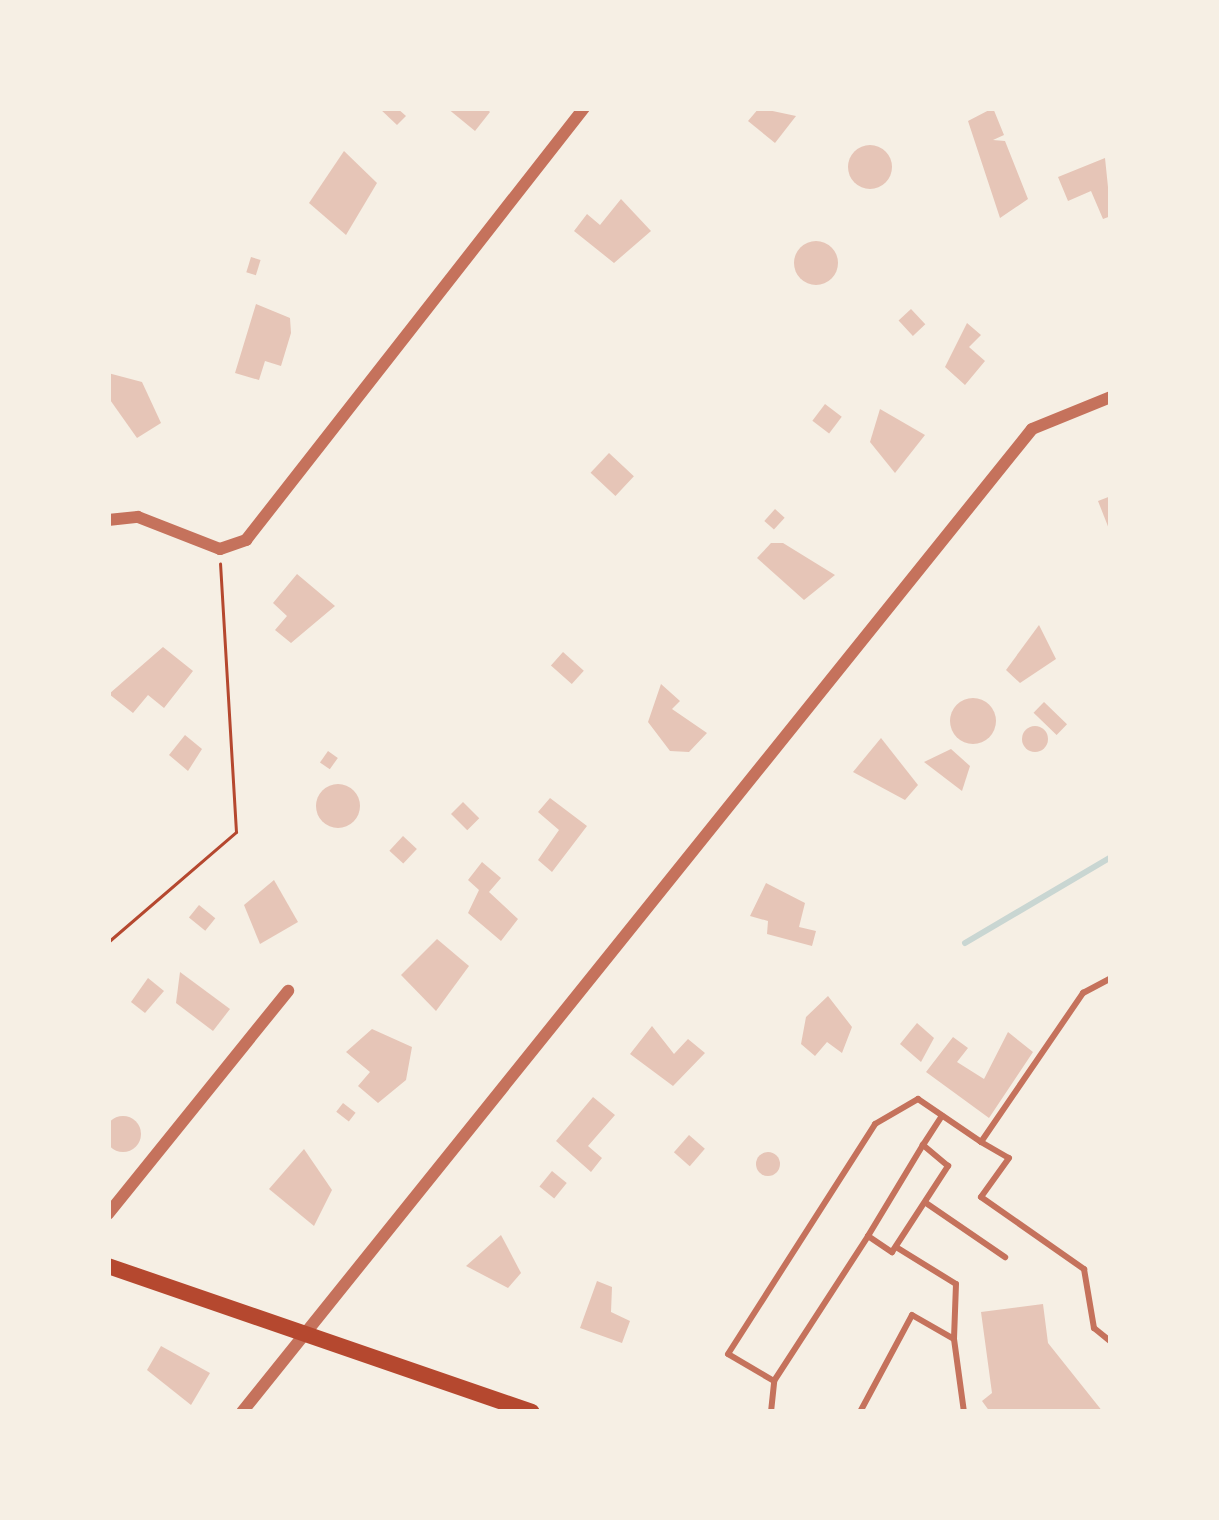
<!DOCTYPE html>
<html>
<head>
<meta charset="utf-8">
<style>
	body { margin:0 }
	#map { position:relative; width:1219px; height:1520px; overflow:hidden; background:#f6efe4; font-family:Commissioner,sans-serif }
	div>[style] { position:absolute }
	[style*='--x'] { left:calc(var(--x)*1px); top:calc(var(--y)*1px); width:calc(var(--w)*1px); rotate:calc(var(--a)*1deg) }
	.stream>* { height:6px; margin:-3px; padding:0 3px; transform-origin:3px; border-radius:3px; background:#c9d6d2 }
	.building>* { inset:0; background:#e6c5b7; transform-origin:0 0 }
	.round { border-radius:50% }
	.path>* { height:3px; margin:-1.5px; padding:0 1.5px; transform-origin:1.5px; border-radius:1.5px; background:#b5482f }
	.service>* { height:6px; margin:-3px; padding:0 3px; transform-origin:3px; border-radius:3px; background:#c5725c }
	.minor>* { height:12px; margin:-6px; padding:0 6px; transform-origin:6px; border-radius:6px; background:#c5725c }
	.secondary>* { height:16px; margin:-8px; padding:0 8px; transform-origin:8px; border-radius:8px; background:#b5482f }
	span { translate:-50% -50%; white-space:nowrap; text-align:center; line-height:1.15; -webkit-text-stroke:10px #f6efe4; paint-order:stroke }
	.frame { position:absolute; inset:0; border:111px solid #f6efe4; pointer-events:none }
</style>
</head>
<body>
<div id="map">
	<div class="stream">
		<div style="--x:965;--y:943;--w:169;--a:-30.5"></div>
	</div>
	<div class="building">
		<div style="clip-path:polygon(379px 108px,397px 108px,406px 116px,397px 125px)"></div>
		<div style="clip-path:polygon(447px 108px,486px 108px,490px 112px,475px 131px)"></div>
		<div style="clip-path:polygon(759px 108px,796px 116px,775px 143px,748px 121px)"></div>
		<div style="clip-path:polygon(993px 108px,1004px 135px,993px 140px,1005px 141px,1028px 199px,1000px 218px,968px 121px)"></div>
		<div class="round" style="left:848px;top:145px;width:44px;height:44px"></div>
		<div style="clip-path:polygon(344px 151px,377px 183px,346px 235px,309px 203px)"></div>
		<div style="clip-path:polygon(1105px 158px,1111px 216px,1103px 219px,1091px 191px,1068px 201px,1058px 177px)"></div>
		<div style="clip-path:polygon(621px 199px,651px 231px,614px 263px,574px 231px,587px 214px,600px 225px)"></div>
		<div class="round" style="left:794px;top:241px;width:44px;height:44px"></div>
		<div style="left:251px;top:257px;width:10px;height:16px;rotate:17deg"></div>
		<div style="clip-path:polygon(256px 304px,290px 318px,291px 333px,281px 366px,265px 361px,259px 380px,235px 373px)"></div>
		<div style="left:911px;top:309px;width:21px;height:17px;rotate:47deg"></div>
		<div style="clip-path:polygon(967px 323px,981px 335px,969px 347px,985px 361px,965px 385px,945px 367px)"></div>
		<div style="clip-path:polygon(108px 373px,142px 382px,161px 423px,137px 438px,108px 397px)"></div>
		<div style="left:825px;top:404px;width:21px;height:21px;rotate:37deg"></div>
		<div style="clip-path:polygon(880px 409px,925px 435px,895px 473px,870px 442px)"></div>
		<div style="left:609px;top:453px;width:34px;height:27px;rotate:43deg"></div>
		<div style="clip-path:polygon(1111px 496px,1111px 534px,1098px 501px)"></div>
		<div style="left:775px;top:509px;width:13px;height:16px;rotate:42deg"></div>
		<div style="clip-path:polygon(771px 543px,783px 543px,835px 575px,804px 600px,757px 558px)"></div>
		<div style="clip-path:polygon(297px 574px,335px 606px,291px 643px,275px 630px,287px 616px,273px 603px)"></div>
		<div style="clip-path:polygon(1039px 625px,1056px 659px,1020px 683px,1006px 670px)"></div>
		<div style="clip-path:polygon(163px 647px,193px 671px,164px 708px,148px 695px,133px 713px,109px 694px)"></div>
		<div style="left:563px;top:652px;width:28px;height:18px;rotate:42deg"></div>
		<div style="clip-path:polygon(661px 684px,680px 701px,672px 709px,707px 733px,689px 752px,670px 751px,648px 722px)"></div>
		<div class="round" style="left:950px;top:698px;width:46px;height:46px"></div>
		<div style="left:1044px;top:702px;width:32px;height:15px;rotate:44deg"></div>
		<div class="round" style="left:1022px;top:726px;width:26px;height:26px"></div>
		<div style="clip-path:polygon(185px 735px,202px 749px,188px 771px,169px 755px)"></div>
		<div style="clip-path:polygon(881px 738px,918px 785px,905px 800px,853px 772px)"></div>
		<div style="clip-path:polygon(951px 749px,970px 766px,962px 791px,924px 762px)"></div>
		<div style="left:328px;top:751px;width:12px;height:14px;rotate:35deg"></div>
		<div class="round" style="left:316px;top:784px;width:44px;height:44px"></div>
		<div style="clip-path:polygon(550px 798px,587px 826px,552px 872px,538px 860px,559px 830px,538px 812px)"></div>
		<div style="left:463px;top:802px;width:23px;height:17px;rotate:45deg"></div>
		<div style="left:403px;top:836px;width:19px;height:20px;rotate:43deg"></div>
		<div style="clip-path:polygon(482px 862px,501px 878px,489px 892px,518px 919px,501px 941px,468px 913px,479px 890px,468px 880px)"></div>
		<div style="clip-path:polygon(274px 880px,298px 922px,260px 944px,244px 905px)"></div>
		<div style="clip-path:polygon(766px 883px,805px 903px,799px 927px,816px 931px,812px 946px,767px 934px,768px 921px,750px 916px)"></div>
		<div style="left:199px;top:905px;width:21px;height:16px;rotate:39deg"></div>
		<div style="clip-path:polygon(437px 939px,469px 966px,436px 1011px,401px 975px)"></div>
		<div style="clip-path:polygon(180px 972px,230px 1009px,213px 1031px,176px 1003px)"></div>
		<div style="clip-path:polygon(148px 978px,164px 991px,145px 1013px,131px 1002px)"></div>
		<div style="clip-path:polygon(828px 996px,852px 1027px,842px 1053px,827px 1042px,815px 1056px,801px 1044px,806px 1017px)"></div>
		<div style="clip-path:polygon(917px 1023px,934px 1038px,921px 1062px,900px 1044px)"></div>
		<div style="clip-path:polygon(652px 1026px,674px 1054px,688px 1039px,705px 1053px,673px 1086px,630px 1054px)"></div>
		<div style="clip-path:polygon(372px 1029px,412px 1047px,406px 1080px,378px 1103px,358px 1086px,370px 1072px,346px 1052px)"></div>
		<div style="clip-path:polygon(1008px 1032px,1033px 1052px,989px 1118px,926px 1072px,953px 1037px,968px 1048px,957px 1062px,984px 1079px)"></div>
		<div style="clip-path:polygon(593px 1097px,615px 1115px,588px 1146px,602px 1158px,591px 1172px,556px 1141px)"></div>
		<div style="left:343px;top:1103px;width:16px;height:11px;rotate:38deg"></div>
		<div class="round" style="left:105px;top:1116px;width:36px;height:36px"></div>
		<div style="left:689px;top:1135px;width:21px;height:23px;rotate:41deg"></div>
		<div style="clip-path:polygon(304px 1149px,332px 1190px,314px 1226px,269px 1189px)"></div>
		<div class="round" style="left:756px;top:1152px;width:24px;height:24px"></div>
		<div style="left:552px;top:1171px;width:19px;height:20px;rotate:39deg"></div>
		<div style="clip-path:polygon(501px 1235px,521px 1273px,508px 1288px,466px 1266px)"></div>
		<div style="clip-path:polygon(597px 1281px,612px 1287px,611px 1312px,630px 1321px,622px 1343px,580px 1328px)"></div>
		<div style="clip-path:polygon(1043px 1304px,1048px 1343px,1103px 1412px,990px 1412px,982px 1401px,992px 1393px,981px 1312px)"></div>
		<div style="clip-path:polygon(161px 1346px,210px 1373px,191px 1405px,147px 1370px)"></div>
	</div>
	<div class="path">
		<div style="--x:108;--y:942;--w:169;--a:-40.7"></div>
		<div style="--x:236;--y:832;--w:269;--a:-93.4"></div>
	</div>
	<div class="service">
		<div style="--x:981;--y:1142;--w:32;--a:30"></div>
		<div style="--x:1009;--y:1158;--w:48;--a:125.7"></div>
		<div style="--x:981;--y:1197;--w:126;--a:35"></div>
		<div style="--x:1084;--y:1269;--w:60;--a:80.4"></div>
		<div style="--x:1094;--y:1328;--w:22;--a:39"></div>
		<div style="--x:926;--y:1203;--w:96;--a:34.4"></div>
		<div style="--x:868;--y:1236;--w:106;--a:-58.9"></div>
		<div style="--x:896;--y:1247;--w:70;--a:31.7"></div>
		<div style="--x:956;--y:1284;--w:55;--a:92.1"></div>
		<div style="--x:774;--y:1381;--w:53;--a:-149.6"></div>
		<div style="--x:728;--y:1354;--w:273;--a:-57.4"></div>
		<div style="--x:875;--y:1124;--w:50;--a:-30.2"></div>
		<div style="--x:918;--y:1099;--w:76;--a:34.3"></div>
		<div style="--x:981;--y:1142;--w:181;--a:-55.6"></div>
		<div style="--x:1083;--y:993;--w:32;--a:-28"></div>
		<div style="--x:771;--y:1412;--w:31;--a:-84"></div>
		<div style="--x:774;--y:1381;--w:173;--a:-57"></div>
		<div style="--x:868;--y:1236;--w:29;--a:34"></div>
		<div style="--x:892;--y:1252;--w:103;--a:-56.9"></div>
		<div style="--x:948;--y:1166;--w:33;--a:-140"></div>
		<div style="--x:923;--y:1145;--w:35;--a:-57"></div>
		<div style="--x:860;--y:1412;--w:110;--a:-61.8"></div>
		<div style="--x:912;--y:1315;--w:48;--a:29.7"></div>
		<div style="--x:954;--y:1339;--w:74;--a:82.2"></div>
	</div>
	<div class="minor">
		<div style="--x:108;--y:520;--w:30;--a:-6"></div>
		<div style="--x:138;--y:517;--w:88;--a:21.3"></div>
		<div style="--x:220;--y:549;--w:28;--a:-19"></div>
		<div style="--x:246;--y:540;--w:549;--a:-51.96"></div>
		<div style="--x:108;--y:1214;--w:287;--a:-51.1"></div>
		<div style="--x:242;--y:1412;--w:1261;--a:-51.21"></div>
		<div style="--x:1032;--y:429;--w:85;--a:-22.1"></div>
	</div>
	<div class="secondary">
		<div style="--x:108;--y:1266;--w:448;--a:19"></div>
	</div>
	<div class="frame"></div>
</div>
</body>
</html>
